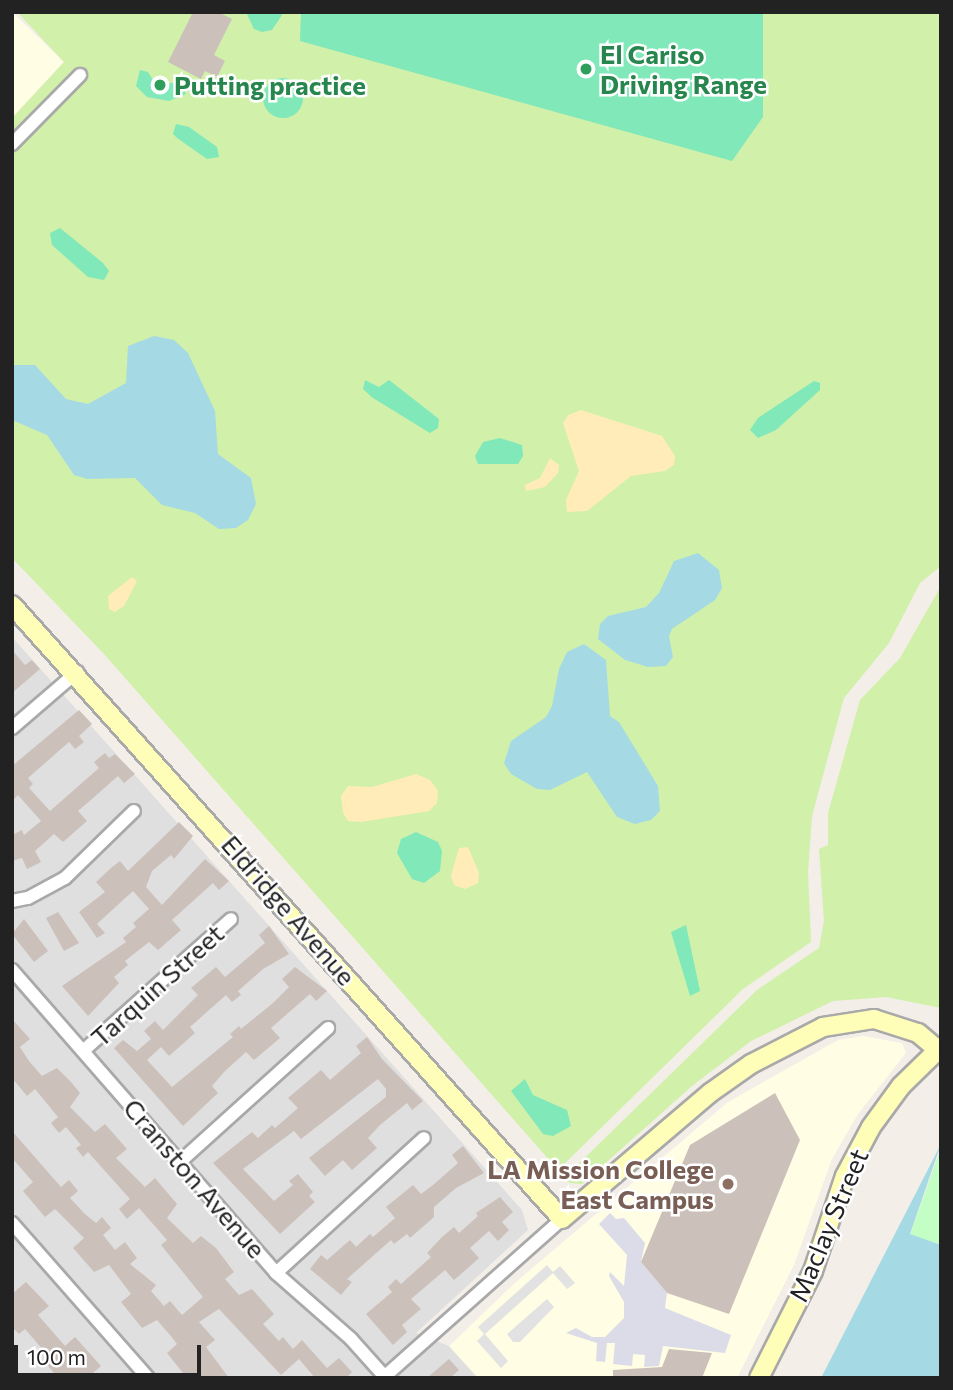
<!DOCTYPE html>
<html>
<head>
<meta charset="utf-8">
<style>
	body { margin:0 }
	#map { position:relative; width:953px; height:1390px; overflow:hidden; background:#f3eee8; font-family:Commissioner,sans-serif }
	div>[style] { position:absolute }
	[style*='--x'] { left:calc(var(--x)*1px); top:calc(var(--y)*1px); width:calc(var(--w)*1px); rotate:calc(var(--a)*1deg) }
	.residential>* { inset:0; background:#e0dfdf }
	.education>* { inset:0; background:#fffde4 }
	.grass>* { inset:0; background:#d1f0aa }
	.sand>* { inset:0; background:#ffecb9 }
	.park>* { inset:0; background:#c3fec4 }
	.pitch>* { inset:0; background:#80e8b9 }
	.round { border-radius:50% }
	.parking>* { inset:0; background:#e2e2e2 }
	.plaza>* { inset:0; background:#dcdce9 }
	.water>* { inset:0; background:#a5dae4 }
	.building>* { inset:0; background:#cbc0ba }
	.roads { filter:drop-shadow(2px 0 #a9a9a9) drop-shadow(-2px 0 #a9a9a9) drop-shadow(0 2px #a9a9a9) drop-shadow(0 -2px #a9a9a9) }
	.street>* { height:12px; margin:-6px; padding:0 6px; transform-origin:6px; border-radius:6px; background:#fff }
	.secondary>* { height:18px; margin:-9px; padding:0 9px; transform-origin:9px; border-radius:9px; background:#fffeb9 }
	.dots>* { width:19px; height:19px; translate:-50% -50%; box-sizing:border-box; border:4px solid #fff; border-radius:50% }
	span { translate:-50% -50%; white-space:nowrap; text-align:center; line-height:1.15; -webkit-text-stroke:5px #fff; paint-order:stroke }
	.leisure-label { font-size:26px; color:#27864d; font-weight:700 }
	.left { translate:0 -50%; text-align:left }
	.street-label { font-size:26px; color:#222 }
	.education-label { font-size:26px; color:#785e54; font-weight:700 }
	.right { translate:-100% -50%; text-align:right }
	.frame { position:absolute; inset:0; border:14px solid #222; pointer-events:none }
	.scale { position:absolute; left:14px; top:1345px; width:187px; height:32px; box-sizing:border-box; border:4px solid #222; border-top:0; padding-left:9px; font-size:21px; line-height:24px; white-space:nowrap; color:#222; -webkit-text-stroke:5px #fff; paint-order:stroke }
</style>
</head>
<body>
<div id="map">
	<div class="residential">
		<div style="clip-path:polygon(12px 637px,522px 1210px,528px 1230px,416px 1333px,449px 1346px,478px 1378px,12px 1378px)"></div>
	</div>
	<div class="education">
		<div style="clip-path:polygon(12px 12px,64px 62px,12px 118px)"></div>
		<div style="clip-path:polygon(863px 1036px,902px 1043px,906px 1053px,858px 1114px,832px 1159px,794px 1265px,737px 1378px,478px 1378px,449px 1346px,517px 1281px,728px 1102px,838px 1040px)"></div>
	</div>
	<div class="grass">
		<div style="clip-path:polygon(17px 12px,941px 12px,941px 566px,920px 583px,889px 643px,844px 698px,812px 816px,808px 872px,811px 942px,743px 989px,558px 1170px,104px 654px,12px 558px,12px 118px,64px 62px)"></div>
		<div style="clip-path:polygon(941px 586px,941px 1008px,886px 997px,833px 1001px,751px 1041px,692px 1086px,582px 1184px,570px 1183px,564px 1178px,757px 990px,819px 948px,824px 921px,819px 849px,828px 845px,828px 813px,860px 700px,900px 658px)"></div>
	</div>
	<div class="sand">
		<div style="clip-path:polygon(581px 410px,662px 436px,675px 456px,674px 465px,665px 471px,631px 476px,587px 511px,567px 512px,566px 500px,579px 471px,563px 423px,568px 415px)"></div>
		<div style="clip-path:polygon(550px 458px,559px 465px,558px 473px,545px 487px,526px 491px,525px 485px,540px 478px)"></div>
		<div style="clip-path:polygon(132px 577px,137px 581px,124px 606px,115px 612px,109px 609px,108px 596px)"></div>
		<div style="clip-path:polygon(416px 774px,430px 780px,438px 791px,437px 803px,429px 811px,361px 822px,348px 821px,343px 813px,341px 796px,348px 786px,372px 787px)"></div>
		<div style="clip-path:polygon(468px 847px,479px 873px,478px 883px,465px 889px,454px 885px,451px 876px,459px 848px)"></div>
	</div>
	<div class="park">
		<div style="clip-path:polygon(941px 1148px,941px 1245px,910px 1235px)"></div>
	</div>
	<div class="pitch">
		<div style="clip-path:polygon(246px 12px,281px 12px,282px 15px,272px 30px,262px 32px,254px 29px)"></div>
		<div style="clip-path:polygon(301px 12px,763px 12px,763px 117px,732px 161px,300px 41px)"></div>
		<div style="clip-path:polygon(140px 70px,148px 72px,155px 83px,181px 83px,186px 94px,169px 101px,147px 97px,136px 86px)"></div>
		<div class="round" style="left:263px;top:78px;width:40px;height:40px"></div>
		<div style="clip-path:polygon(176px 124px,189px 127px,217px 147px,219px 157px,207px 159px,177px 138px,173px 134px)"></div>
		<div style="clip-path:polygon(60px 228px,103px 263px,109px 271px,104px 280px,88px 277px,52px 245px,50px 233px)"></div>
		<div style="clip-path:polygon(365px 380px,379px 387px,389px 380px,439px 419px,438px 428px,430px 433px,373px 398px,363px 389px)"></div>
		<div style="clip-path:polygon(814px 381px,820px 383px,820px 390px,776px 430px,758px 438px,750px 430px,758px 418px)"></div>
		<div style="clip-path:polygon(500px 438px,522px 445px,523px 456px,518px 464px,478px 464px,475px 456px,483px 442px)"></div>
		<div style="clip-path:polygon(416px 832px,438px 842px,442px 851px,440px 871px,424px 883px,412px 879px,397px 853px,401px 839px)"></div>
		<div style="clip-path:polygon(686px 925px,700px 991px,690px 996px,671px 932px)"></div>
		<div style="clip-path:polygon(525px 1079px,533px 1095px,567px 1110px,571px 1126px,553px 1136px,543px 1134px,511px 1091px)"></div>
	</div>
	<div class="parking">
		<div style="clip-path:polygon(547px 1265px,553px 1272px,560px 1266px,575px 1283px,567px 1289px,553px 1273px,485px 1334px,508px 1361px,501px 1368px,477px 1341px,484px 1334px,478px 1327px)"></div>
		<div style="clip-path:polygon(547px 1299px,554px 1307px,520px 1342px,513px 1342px,507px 1334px)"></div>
	</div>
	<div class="plaza">
		<div style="clip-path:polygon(610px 1213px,616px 1219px,624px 1218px,645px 1243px,641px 1262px,667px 1293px,665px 1308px,731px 1335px,725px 1353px,663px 1346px,659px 1366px,644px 1367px,645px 1355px,633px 1354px,632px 1366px,613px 1364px,615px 1343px,607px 1343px,605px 1362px,596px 1361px,597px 1343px,566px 1333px,576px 1328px,592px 1337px,605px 1337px,624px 1318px,624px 1302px,609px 1276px,610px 1272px,624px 1286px,627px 1255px,599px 1224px)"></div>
	</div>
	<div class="water">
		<div style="clip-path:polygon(154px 336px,174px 340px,188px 353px,215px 411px,218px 454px,251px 478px,256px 504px,248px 520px,236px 528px,219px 529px,195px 513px,162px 505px,135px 478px,87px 479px,74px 475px,47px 435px,12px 420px,12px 365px,35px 365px,66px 399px,88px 404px,126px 383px,128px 346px)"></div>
		<div style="clip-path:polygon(698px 553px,719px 570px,722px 588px,715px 600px,672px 629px,669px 636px,673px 657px,666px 666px,648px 667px,625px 660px,598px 639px,600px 624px,608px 616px,646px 607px,659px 593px,674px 561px)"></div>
		<div style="clip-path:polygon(584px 644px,606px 660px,610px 716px,619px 722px,658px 786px,660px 811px,651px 820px,635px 824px,617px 817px,587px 772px,550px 790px,537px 789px,511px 774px,504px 763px,511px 741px,546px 717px,552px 706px,559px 669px,567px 652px)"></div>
		<div style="clip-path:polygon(941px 1144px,910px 1234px,941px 1245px,941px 1378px,821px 1378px)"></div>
	</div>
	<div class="building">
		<div style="clip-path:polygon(193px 12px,218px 12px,232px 19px,214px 55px,225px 61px,217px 77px,205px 71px,201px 79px,168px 62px)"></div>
		<div style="clip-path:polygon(12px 650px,25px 665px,32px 660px,40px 669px,12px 693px)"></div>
		<div style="clip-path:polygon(79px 710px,92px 724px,79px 736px,84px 742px,75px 749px,69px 742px,28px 778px,33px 784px,29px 788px,50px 811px,99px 768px,94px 762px,105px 753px,109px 758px,115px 754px,135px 774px,124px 783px,118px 776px,92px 799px,78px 811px,87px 821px,63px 842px,54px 834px,35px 851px,41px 862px,27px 869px,22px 858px,12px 861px,12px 835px,22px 830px,24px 835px,41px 821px,18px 795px,12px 801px,12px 766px)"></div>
		<div style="clip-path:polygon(179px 822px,193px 836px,174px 859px,171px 855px,152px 871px,146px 887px,162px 905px,205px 859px,229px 881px,219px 890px,213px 883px,172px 920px,181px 930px,158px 950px,149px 942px,125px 961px,128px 965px,114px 977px,119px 983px,88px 1016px,62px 986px,126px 942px,123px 938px,136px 927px,133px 923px,149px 909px,133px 891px,97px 924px,105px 933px,97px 938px,79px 912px,105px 892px,96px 882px,111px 868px,120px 861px,128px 871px)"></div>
		<div style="clip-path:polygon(58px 912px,79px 943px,64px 951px,46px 918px)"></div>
		<div style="clip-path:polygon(24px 919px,48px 951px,34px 962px,12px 934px)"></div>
		<div style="clip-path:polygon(269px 926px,289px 954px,263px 969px,238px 991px,241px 995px,232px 1002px,226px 995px,190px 1027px,195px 1033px,169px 1056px,161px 1047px,147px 1060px,172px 1087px,233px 1037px,230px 1034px,239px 1026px,241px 1029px,273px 1003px,289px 987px,282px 979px,295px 967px,327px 991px,316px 1001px,310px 994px,271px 1028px,280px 1038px,254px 1060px,246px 1052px,224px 1072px,212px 1086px,218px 1093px,183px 1126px,114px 1048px,123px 1040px,137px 1051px,151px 1039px,144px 1031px,155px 1021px,163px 1030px,198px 995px,191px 988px,216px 967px,225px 977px,265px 943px,259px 935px)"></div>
		<div style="clip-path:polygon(12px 1019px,30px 1039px,20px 1047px,29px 1061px,42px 1076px,57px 1068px,71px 1082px,80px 1093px,70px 1107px,95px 1132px,105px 1124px,127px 1149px,116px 1158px,145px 1187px,155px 1178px,177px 1204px,167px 1218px,193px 1243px,201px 1236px,216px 1248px,234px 1272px,225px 1279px,239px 1295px,252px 1289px,274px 1314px,263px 1324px,279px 1341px,283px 1337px,293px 1349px,302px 1340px,327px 1368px,339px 1358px,352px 1372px,346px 1378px,315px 1378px,299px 1359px,281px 1375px,219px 1309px,199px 1322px,215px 1340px,206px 1347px,229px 1378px,178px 1378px,183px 1373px,167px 1353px,177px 1344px,170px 1335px,157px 1320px,142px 1328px,121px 1302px,131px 1294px,109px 1265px,94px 1272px,73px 1248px,84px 1238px,55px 1209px,45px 1217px,23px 1191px,33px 1182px,12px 1158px,12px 1131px,61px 1187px,69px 1180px,78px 1191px,70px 1198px,85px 1214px,96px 1223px,102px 1217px,111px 1228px,103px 1235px,115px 1250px,125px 1242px,137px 1258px,130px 1264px,156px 1285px,151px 1291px,164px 1306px,170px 1301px,182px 1315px,203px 1297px,161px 1245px,167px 1240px,139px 1208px,127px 1219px,119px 1209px,130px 1199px,88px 1152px,83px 1157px,76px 1148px,81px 1145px,66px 1127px,59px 1133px,51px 1123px,58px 1117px,35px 1089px,27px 1096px,12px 1078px)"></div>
		<div style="clip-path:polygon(367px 1037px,382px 1059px,423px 1101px,412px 1110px,407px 1103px,380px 1125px,368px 1138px,377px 1148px,352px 1170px,343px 1160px,325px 1176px,309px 1158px,386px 1097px,386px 1089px,378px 1079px,301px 1139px,294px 1131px,243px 1169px,274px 1201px,293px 1185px,289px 1181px,298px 1174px,313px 1192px,309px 1196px,315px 1202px,280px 1234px,213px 1163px,252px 1132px,258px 1138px,272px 1125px,275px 1128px,298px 1108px,288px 1098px,321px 1070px,330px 1080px,361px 1053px,356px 1046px)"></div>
		<div style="clip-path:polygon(775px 1093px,800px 1140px,729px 1314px,667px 1293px,641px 1262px,690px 1145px)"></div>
		<div style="clip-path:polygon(463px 1146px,484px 1173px,456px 1188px,434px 1207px,434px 1217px,410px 1238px,407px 1234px,394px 1244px,391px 1240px,347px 1279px,352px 1282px,341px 1295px,310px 1269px,321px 1255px,327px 1260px,350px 1240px,356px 1247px,370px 1234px,373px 1237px,395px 1218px,386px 1207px,413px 1185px,421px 1194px,433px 1185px,458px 1163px,452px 1155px)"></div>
		<div style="clip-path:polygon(500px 1197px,513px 1212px,502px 1222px,509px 1230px,498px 1241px,489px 1231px,470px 1248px,479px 1258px,469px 1267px,454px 1280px,445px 1270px,411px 1299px,421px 1309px,402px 1325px,407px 1332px,393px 1345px,366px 1314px,392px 1292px,388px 1287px,396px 1279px,401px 1284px,431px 1257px,427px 1253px,442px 1237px,454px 1227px,459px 1233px,478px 1216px,476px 1213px)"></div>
		<div style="clip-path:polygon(26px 1282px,49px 1306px,38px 1315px,65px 1346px,75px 1337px,101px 1366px,87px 1378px,58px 1378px,45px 1362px,50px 1358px,25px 1329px,19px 1334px,12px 1327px,12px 1294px)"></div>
		<div style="clip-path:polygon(669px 1349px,712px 1353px,702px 1378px,613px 1378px,613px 1370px,662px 1367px)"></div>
		<div style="clip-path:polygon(449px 1359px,459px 1370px,450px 1378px,427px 1378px)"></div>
	</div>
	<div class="roads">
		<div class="street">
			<div style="--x:12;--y:144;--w:97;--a:-45.4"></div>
			<div style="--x:12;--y:728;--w:86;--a:-40.7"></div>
			<div style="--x:12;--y:901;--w:16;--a:-11"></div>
			<div style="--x:28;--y:898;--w:42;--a:-28.4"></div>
			<div style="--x:65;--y:878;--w:96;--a:-44.2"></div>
			<div style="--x:12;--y:970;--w:402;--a:48.9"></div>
			<div style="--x:276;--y:1273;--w:100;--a:41.3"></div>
			<div style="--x:351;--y:1339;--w:52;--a:48.1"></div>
			<div style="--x:83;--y:1051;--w:198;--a:-41.7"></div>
			<div style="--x:182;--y:1160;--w:197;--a:-42.1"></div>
			<div style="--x:12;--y:1223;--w:206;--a:48.7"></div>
			<div style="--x:276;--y:1273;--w:200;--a:-42.4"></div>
			<div style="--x:383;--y:1378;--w:239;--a:-41.6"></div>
		</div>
		<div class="secondary">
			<div style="--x:12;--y:605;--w:824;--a:48.15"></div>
			<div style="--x:562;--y:1219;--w:194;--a:-40.4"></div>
			<div style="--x:710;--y:1093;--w:50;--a:-35.3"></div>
			<div style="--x:751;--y:1064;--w:81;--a:-27.2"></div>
			<div style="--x:823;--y:1027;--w:52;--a:-8.9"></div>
			<div style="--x:874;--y:1019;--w:46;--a:17.7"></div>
			<div style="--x:918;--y:1033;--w:25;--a:40"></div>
			<div style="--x:759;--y:1378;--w:120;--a:-63.2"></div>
			<div style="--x:813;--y:1271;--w:100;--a:-71.4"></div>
			<div style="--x:845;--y:1176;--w:55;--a:-62"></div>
			<div style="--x:871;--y:1127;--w:51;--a:-53.8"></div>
			<div style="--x:901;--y:1086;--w:56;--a:-44.3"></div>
		</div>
	</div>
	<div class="dots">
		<div style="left:586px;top:69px;background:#2e9e5b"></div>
		<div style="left:160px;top:85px;background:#2e9e5b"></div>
		<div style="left:728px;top:1184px;background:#8d6e63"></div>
	</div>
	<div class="leisure-label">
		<span class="left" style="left:600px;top:69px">El Cariso<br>Driving Range</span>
		<span class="left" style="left:174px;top:85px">Putting practice</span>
	</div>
	<div class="street-label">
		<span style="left:289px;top:910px;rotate:49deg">Eldridge Avenue</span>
		<span style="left:157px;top:985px;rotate:-42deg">Tarquin Street</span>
		<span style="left:195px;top:1178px;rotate:49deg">Cranston Avenue</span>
		<span style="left:828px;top:1225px;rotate:-67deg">Maclay Street</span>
	</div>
	<div class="education-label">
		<span class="right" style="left:714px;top:1184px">LA Mission College<br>East Campus</span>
	</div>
	<div class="frame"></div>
	<div class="scale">100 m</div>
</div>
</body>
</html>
